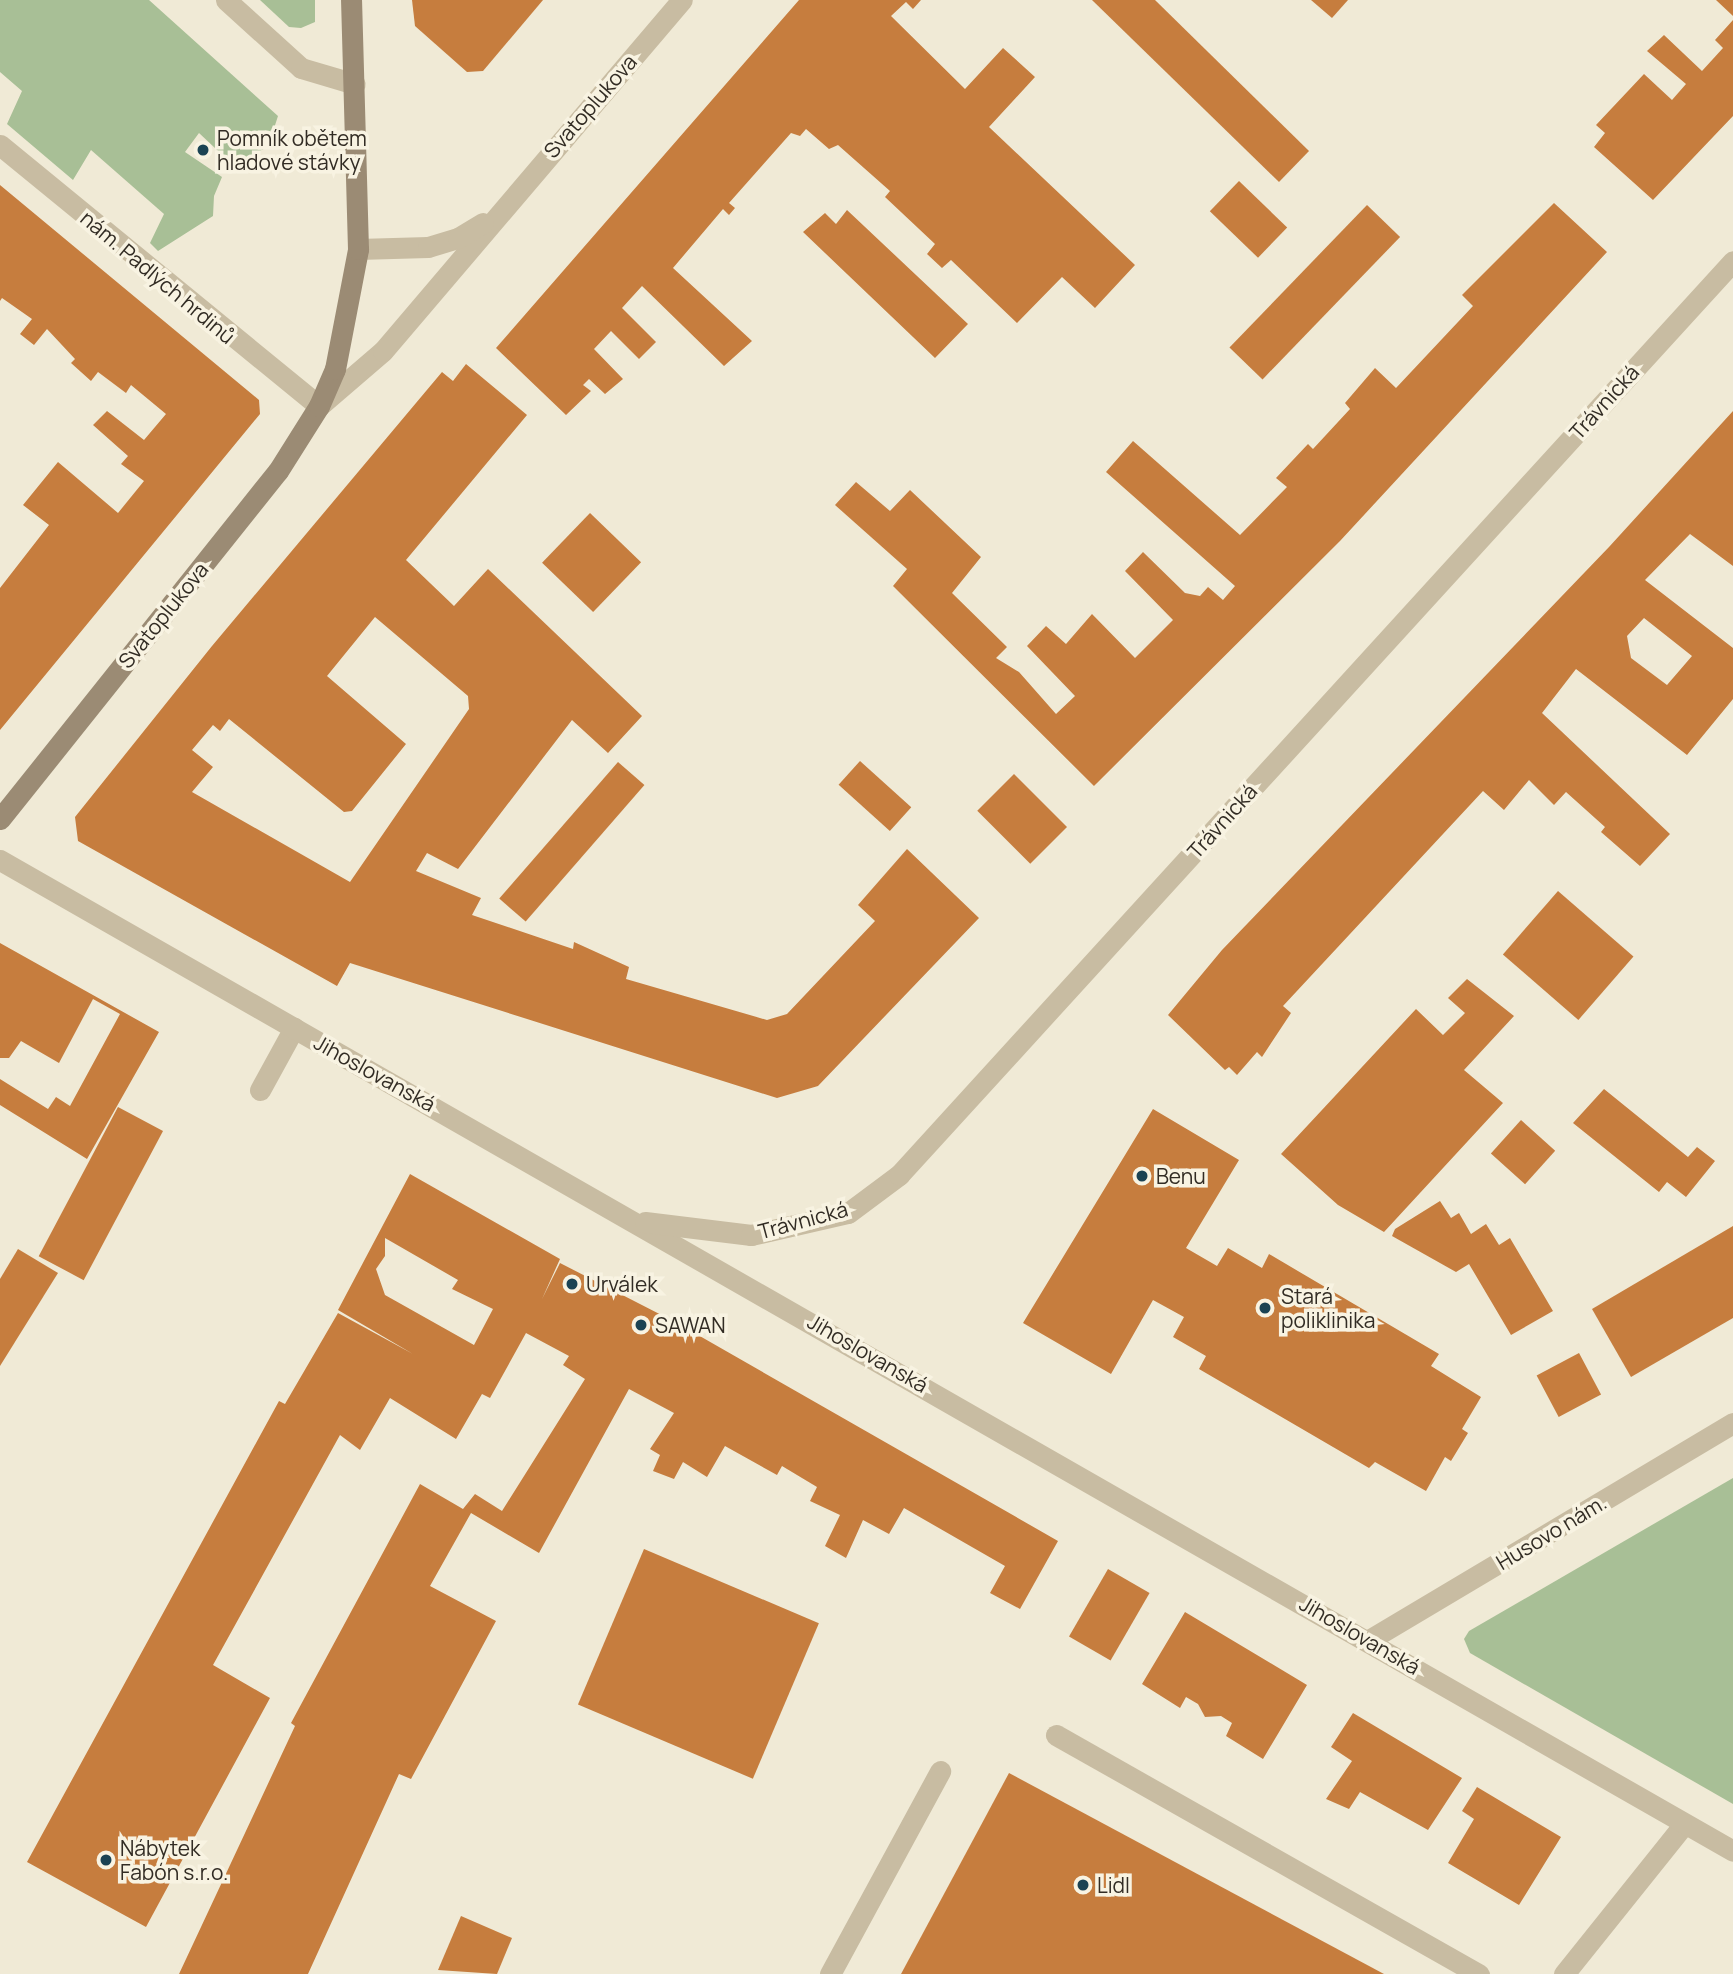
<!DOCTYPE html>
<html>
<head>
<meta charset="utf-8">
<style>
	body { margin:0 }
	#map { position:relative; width:1733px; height:1974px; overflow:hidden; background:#f0ead6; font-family:Manrope,sans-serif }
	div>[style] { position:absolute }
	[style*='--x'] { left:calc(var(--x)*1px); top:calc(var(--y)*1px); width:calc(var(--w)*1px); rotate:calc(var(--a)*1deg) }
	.green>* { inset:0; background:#a8bf96 }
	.building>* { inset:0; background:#c67d3e; transform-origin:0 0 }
	.lane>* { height:21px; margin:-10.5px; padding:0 10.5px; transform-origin:10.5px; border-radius:10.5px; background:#c8bca2 }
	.street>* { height:21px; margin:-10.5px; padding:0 10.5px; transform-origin:10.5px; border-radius:10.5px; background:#c8bca2 }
	.secondary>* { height:21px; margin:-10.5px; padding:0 10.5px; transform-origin:10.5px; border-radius:10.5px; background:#9b8b74 }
	.dots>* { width:19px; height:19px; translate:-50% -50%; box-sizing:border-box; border:4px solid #f8f3e2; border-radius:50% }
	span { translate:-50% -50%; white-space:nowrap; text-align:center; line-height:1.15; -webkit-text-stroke:7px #f8f3e2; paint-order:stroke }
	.street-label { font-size:21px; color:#322c24 }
	.poi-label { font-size:21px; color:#322c24 }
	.left { translate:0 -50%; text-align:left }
</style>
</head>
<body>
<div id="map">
	<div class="green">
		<div style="clip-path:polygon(0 0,149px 0,278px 116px,268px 147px,232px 164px,199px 133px,185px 152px,222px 177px,214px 196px,213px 216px,158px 251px,150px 243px,164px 214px,91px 150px,73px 180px,7px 124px,22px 91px,0 72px)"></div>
		<div style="clip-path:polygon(260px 0,315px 0,315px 22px,301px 28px,289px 27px)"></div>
		<div style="clip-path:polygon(1733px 1478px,1733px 1804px,1470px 1653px,1464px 1639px,1469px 1631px)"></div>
	</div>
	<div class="building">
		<div style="clip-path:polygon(412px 0,543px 0,483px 71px,467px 72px,415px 26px)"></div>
		<div style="clip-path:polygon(799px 0,921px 0,913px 9px,906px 2px,891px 16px,965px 89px,1003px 48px,1035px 77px,989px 127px,1135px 265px,1095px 308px,1062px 277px,1017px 323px,951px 260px,942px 268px,927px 254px,935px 244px,885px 197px,890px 191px,838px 145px,829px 149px,806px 129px,800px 136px,791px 133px,729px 203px,735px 208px,729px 215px,723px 209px,673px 268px,752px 341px,724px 366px,642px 286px,622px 308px,656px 342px,639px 359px,611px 331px,594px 349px,623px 379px,605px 394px,589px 379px,583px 385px,591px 391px,566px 415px,496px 348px)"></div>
		<div style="clip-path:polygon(1092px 0,1155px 0,1309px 151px,1279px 182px)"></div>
		<div style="clip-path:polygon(1311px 0,1348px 0,1332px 18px)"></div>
		<div style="clip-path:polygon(1716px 0,1733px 0,1733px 16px)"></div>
		<div style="clip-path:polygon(1733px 20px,1733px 116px,1653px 200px,1594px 147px,1605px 133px,1596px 125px,1644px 74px,1672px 100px,1686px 84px,1647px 51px,1664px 35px,1702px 71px,1723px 48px,1715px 40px)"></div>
		<div style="left:1239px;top:181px;width:67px;height:42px;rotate:44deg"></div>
		<div style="clip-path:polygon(0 185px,259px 400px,260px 414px,0 730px,0 588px,49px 525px,23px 505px,58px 462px,118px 513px,144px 481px,121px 464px,128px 456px,93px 425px,107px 411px,144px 440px,166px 414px,131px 385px,126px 393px,98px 372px,91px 381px,71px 363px,75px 359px,47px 329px,34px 345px,20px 334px,32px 319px,2px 298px,0 301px)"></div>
		<div style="clip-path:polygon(1554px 203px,1607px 252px,1340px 541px,1094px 786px,893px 586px,907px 569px,835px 505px,856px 482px,890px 511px,910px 490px,981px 557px,952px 593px,1007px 647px,996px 658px,1019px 672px,1056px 714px,1075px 696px,1027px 646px,1046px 626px,1066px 644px,1092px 614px,1135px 658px,1173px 620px,1125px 571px,1143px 552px,1185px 593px,1200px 596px,1208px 587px,1223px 600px,1235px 586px,1106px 472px,1133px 441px,1240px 535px,1287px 487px,1276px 478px,1308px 444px,1313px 449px,1350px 409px,1345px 403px,1375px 368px,1396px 388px,1473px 306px,1462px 295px)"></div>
		<div style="left:1367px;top:205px;width:46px;height:198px;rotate:44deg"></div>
		<div style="clip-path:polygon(847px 210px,968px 324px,935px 358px,803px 232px,825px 213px,836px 224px)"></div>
		<div style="clip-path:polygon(evenodd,466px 364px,527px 415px,406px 560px,454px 606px,488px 569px,642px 716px,608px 753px,572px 720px,458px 869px,427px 853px,416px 871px,481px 898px,472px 915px,573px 949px,574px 942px,629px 967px,626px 979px,767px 1020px,787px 1014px,875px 921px,858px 905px,907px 849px,979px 918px,818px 1086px,777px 1098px,350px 963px,337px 986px,78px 841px,75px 817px,212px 646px,442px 372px,453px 381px,466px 364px,375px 617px,468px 696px,469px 709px,350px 882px,192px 792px,213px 767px,192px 750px,213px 725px,220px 731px,229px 719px,344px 812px,352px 811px,406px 744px,327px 676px,375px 617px)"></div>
		<div style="clip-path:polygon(evenodd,1733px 411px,1733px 566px,1690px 534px,1645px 580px,1733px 648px,1733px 699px,1687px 755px,1576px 669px,1542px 713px,1670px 834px,1640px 866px,1601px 832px,1605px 827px,1566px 792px,1554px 805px,1529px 780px,1504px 810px,1483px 791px,1283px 1006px,1291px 1013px,1262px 1057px,1257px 1052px,1237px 1075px,1229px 1067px,1225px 1070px,1168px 1015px,1222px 950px,1609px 547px,1733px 411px,1644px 618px,1692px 656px,1667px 685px,1631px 658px,1627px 636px,1644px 618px)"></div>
		<div style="left:590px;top:513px;width:71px;height:69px;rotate:44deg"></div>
		<div style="left:860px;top:761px;width:69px;height:32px;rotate:42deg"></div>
		<div style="left:618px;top:762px;width:35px;height:181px;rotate:41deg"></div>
		<div style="left:1014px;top:774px;width:75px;height:52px;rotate:45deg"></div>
		<div style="left:1558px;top:891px;width:100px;height:84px;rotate:41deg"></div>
		<div style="clip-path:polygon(0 943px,159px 1032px,87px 1159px,0 1105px,0 1079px,48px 1109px,56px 1097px,70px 1106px,120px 1014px,93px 999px,59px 1063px,21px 1041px,9px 1058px,0 1058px)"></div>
		<div style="clip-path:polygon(1467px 979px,1514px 1016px,1464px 1070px,1503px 1103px,1384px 1232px,1338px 1205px,1281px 1154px,1416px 1009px,1443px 1035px,1465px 1013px,1448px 998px)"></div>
		<div style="clip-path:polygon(1604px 1089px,1688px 1157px,1697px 1147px,1715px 1161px,1686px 1197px,1667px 1182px,1659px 1192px,1573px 1123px)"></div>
		<div style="left:118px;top:1107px;width:51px;height:169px;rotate:28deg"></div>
		<div style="clip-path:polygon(1153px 1109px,1239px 1160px,1186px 1248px,1217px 1266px,1228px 1248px,1262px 1268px,1269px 1254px,1439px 1354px,1431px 1366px,1481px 1397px,1462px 1429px,1468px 1433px,1451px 1461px,1445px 1457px,1426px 1491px,1375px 1462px,1369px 1468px,1199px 1369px,1206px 1356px,1173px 1337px,1184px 1317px,1153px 1300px,1111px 1374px,1023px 1323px)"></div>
		<div style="left:1521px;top:1120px;width:46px;height:45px;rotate:42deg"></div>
		<div style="clip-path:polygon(evenodd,410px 1174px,560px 1259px,542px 1299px,560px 1263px,677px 1323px,1058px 1541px,1020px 1609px,990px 1593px,1005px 1566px,904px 1508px,889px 1534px,863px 1520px,846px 1558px,825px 1546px,840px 1515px,810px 1501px,817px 1487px,782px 1466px,777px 1475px,725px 1446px,707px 1477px,683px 1462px,674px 1479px,653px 1471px,660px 1455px,650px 1449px,674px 1413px,629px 1389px,539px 1553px,471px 1513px,430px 1586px,496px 1621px,411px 1779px,399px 1774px,308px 1974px,179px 1974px,295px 1726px,291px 1723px,420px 1484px,463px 1509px,475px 1494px,502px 1511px,585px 1379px,563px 1365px,569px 1356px,526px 1333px,490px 1398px,482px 1394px,456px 1439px,390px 1398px,360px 1450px,340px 1435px,213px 1665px,270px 1698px,146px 1927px,27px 1862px,279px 1401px,285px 1404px,338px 1313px,413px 1354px,338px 1310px,410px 1174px,385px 1238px,458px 1280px,452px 1289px,493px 1309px,474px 1345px,385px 1295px,376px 1269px,385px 1256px,385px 1238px)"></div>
		<div style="clip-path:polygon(1440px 1201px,1451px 1218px,1459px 1213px,1471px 1234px,1486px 1224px,1499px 1245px,1510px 1238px,1553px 1311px,1511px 1335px,1469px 1264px,1456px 1272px,1392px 1236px,1395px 1229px)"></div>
		<div style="clip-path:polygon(1733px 1226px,1733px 1318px,1631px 1377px,1592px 1309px)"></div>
		<div style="clip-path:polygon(18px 1249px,58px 1273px,0 1366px,0 1279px)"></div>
		<div style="left:1579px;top:1353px;width:47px;height:48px;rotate:62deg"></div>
		<div style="left:644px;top:1549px;width:190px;height:169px;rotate:23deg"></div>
		<div style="left:1108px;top:1569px;width:48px;height:78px;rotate:30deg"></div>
		<div style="clip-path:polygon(1185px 1612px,1307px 1685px,1263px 1759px,1226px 1736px,1232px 1723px,1221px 1716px,1205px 1717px,1198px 1704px,1186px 1697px,1180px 1708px,1142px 1684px)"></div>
		<div style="clip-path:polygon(1353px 1713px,1462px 1778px,1428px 1830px,1360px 1792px,1349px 1809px,1326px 1799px,1352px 1761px,1331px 1747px)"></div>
		<div style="clip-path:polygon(1009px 1773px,1384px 1974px,901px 1974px)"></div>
		<div style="clip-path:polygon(1477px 1787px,1561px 1837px,1519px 1905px,1448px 1863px,1474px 1819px,1462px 1811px)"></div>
		<div style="clip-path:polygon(461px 1916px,512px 1938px,497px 1974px,438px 1970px)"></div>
	</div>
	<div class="lane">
		<div style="--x:260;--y:1090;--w:71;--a:-61.3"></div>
		<div style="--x:1056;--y:1735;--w:486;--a:29.5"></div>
		<div style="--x:830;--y:1974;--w:231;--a:-61.5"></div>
		<div style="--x:1564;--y:1974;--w:192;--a:-51.3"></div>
	</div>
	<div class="street">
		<div style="--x:226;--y:0;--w:101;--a:42.2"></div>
		<div style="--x:301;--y:68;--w:56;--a:16.5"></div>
		<div style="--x:0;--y:145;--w:412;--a:39.3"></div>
		<div style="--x:319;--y:406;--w:84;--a:-40.7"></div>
		<div style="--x:383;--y:351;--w:461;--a:-49.6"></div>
		<div style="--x:358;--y:249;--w:70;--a:-1.6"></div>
		<div style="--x:428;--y:247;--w:31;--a:-17"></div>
		<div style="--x:458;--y:238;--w:29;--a:-31"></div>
		<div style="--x:0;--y:860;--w:1996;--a:29.76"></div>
		<div style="--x:645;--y:1222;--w:107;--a:7"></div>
		<div style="--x:751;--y:1235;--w:99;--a:-12.8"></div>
		<div style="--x:848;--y:1213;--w:64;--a:-36.7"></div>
		<div style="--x:899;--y:1175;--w:1237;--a:-47.62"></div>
		<div style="--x:1369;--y:1640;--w:424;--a:-30.8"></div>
	</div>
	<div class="secondary">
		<div style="--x:0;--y:819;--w:445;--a:-51.4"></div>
		<div style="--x:278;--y:471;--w:77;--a:-57.8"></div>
		<div style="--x:319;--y:406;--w:40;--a:-66.6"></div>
		<div style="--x:335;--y:369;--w:122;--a:-79.1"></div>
		<div style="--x:358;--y:249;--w:249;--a:-91.6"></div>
	</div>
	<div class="dots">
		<div style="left:203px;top:150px;background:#1b4353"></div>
		<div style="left:1142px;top:1176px;background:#1b4353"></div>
		<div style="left:572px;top:1284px;background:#1b4353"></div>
		<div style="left:1265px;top:1308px;background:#1b4353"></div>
		<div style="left:641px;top:1325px;background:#1b4353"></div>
		<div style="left:106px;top:1860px;background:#1b4353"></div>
		<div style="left:1083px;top:1885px;background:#1b4353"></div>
	</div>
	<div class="street-label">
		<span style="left:590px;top:106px;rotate:-49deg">Svatoplukova</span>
		<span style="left:158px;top:277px;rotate:40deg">nám. Padlých hrdinů</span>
		<span style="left:1604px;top:402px;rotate:-48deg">Trávnická</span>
		<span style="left:163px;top:615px;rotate:-51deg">Svatoplukova</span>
		<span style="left:1222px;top:821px;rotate:-48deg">Trávnická</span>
		<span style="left:375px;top:1073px;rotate:29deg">Jihoslovanská</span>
		<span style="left:803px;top:1220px;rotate:-15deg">Trávnická</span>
		<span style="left:868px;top:1353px;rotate:30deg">Jihoslovanská</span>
		<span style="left:1551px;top:1532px;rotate:-31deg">Husovo nám.</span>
		<span style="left:1360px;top:1635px;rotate:30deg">Jihoslovanská</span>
	</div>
	<div class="poi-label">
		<span class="left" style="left:217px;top:150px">Pomník obětem<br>hladové stávky</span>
		<span class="left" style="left:1156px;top:1176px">Benu</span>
		<span class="left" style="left:586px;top:1284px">Urválek</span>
		<span class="left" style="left:1281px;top:1308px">Stará<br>poliklinika</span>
		<span class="left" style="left:655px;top:1325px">SAWAN</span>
		<span class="left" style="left:120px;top:1860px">Nábytek<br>Fabón s.r.o.</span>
		<span class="left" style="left:1097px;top:1885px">Lidl</span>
	</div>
</div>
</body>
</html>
